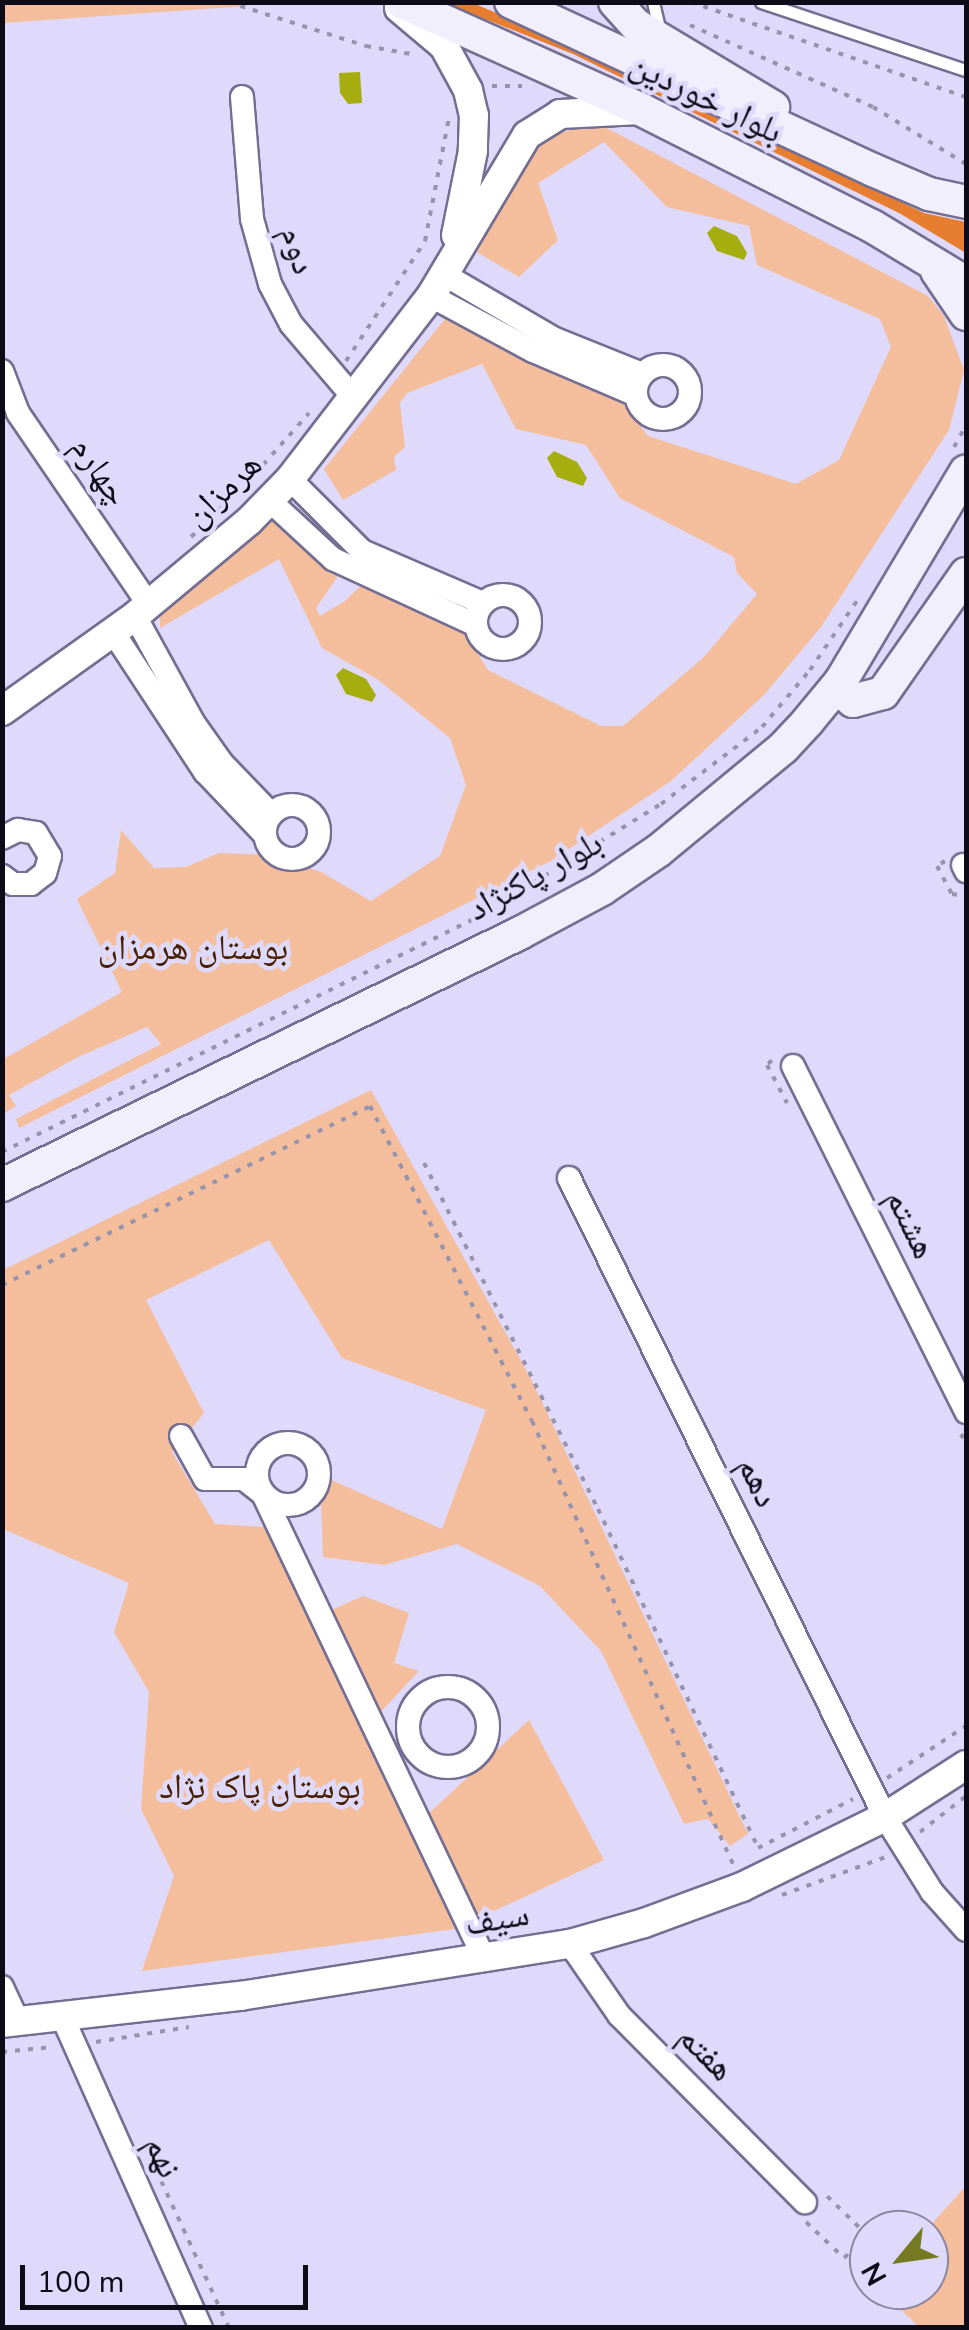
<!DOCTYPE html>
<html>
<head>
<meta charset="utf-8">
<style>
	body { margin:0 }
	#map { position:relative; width:969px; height:2330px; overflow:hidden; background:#dfdafb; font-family:"Nunito Sans","Noto Naskh Arabic",sans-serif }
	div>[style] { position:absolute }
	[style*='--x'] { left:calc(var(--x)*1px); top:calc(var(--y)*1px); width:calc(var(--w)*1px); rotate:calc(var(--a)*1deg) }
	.green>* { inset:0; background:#f4bd9b }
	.forest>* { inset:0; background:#e77d2e }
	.water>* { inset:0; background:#a6ad0e }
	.path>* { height:4px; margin-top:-2px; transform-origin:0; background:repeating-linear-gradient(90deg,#9793ad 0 5px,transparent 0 13px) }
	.roads { filter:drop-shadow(2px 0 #746e92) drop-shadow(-2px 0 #746e92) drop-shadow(0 2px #746e92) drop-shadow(0 -2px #746e92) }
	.service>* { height:11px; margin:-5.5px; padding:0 5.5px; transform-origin:5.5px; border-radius:5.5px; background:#fff }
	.minor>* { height:22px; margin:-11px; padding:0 11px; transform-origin:11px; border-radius:11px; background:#fff }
	.minor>.ring { margin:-11px; padding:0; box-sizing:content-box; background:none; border:22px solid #fff; border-radius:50% }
	.tertiary>* { height:28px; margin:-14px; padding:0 14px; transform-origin:14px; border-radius:14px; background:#fff }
	.secondary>* { height:32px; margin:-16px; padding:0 16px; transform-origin:16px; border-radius:16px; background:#f2effd }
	span { translate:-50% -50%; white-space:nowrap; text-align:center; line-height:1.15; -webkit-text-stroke:9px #dfdafb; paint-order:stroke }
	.street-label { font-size:35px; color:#0e0b18 }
	.park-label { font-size:35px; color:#481f00 }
	.frame { position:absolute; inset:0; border:5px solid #0e0b18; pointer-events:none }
	.north { position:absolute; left:849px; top:2210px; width:100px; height:100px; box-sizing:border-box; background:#dfdafb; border:2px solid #8b87a0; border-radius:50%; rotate:241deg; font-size:28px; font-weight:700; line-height:40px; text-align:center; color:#0e0b18 }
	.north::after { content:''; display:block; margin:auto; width:35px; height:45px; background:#747922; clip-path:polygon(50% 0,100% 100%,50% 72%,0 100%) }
	.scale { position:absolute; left:20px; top:2265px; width:288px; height:45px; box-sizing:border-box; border:5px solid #0e0b18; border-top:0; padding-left:12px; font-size:30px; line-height:35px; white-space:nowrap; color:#0e0b18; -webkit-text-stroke:8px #dfdafb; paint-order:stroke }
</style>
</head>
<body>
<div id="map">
	<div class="green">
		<div style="clip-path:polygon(238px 2px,247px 6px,3px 23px,3px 3px)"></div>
		<div style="clip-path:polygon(582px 125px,603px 126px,928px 296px,944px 316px,964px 370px,949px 430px,821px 627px,764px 695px,671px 781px,551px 861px,19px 1128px,16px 1119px,161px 1044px,147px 1027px,78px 1057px,9px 1095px,16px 1106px,3px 1114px,2px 1060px,122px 992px,77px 899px,115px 873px,121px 830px,154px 868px,186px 867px,219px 853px,270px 855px,321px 872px,371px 901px,440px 856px,466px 785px,450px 738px,377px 679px,322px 648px,279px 559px,160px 628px,160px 616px,285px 507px,345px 566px,316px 608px,320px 616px,345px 601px,370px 577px,456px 618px,488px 670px,601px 726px,623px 726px,704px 657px,757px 594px,737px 573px,734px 557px,620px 498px,586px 445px,516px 429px,482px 364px,407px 393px,400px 403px,405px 447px,394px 457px,396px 470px,343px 500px,324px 469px,465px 294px,600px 373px,648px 436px,796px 484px,839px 460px,891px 347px,880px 319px,757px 265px,749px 226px,667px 207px,604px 142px,538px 183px,558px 240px,519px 277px,477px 252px,537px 143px)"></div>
		<div style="clip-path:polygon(371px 1090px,530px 1377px,748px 1834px,730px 1846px,708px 1819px,684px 1824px,601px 1651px,540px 1586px,457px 1544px,384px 1565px,323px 1557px,320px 1475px,442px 1529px,486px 1410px,342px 1358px,269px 1240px,146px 1300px,204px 1413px,172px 1452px,215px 1524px,265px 1527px,309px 1620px,363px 1596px,409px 1613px,394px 1663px,419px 1671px,362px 1732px,409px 1832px,529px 1720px,604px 1860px,455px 1929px,142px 1971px,174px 1876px,141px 1809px,149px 1692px,114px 1632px,129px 1583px,3px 1529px,3px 1270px)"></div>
		<div style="clip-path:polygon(966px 2186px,966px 2327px,919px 2327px,881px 2290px,929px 2290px,926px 2230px)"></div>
	</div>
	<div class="forest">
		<div style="clip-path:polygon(445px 3px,473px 3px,608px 61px,924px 213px,966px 222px,966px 253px,899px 213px,573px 54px)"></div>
	</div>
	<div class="water">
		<div style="clip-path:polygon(360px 72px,362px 103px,348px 104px,340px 93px,339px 73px)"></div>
		<div style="clip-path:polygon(714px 226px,737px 236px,747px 253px,744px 260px,717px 251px,707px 233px)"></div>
		<div style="clip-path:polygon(554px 451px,577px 462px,587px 478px,583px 486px,557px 477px,547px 458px)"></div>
		<div style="clip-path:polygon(343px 668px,366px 679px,376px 695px,372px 702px,346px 694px,336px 675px)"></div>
	</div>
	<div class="path">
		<div style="--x:213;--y:2;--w:16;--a:4"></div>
		<div style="--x:228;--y:2;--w:145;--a:17.7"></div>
		<div style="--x:366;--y:46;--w:51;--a:10.2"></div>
		<div style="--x:691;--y:2;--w:291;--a:19.1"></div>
		<div style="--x:690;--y:25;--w:201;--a:24.1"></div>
		<div style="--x:873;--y:107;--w:109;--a:31.5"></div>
		<div style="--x:492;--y:86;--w:30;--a:0"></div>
		<div style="--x:346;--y:361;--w:144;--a:-56.6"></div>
		<div style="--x:425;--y:241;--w:126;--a:-79"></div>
		<div style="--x:954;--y:447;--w:25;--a:-61"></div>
		<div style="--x:191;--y:537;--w:76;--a:-43.9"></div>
		<div style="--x:246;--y:484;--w:95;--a:-48.4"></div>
		<div style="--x:945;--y:861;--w:9;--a:148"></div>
		<div style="--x:937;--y:866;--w:32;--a:62"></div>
		<div style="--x:952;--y:894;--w:14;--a:8"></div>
		<div style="--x:772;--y:1060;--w:7;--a:135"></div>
		<div style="--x:767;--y:1065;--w:43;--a:62.2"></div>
		<div style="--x:2;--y:1152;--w:531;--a:-26.28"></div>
		<div style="--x:478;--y:917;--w:215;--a:-31.7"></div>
		<div style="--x:661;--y:804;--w:127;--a:-37.3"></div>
		<div style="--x:762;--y:727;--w:75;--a:-49.9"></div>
		<div style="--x:810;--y:670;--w:86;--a:-55.9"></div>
		<div style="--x:424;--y:1163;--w:387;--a:63.3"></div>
		<div style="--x:598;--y:1509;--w:375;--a:64.7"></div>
		<div style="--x:758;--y:1848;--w:107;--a:-27.3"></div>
		<div style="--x:2;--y:1285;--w:409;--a:-25.9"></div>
		<div style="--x:370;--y:1106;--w:354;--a:62.8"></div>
		<div style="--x:532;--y:1421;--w:487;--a:65.6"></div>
		<div style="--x:961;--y:1434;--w:11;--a:63"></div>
		<div style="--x:887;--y:1778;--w:95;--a:-33.4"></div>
		<div style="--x:920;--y:1832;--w:58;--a:-38"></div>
		<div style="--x:782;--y:1895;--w:111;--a:-20.1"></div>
		<div style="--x:96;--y:2042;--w:94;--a:-9.2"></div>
		<div style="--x:2;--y:2052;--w:51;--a:-5.6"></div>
		<div style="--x:145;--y:2146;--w:200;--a:65.2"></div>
		<div style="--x:806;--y:2222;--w:52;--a:43.5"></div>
		<div style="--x:844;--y:2258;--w:33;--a:-43"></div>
		<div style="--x:868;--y:2236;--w:60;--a:-135.7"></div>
	</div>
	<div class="roads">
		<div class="service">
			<div style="--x:653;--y:2;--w:26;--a:77"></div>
			<div style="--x:761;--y:2;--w:216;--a:18.4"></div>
		</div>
		<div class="minor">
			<div style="--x:242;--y:97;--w:122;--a:85.3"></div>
			<div style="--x:252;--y:219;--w:67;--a:74.5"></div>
			<div style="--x:270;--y:284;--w:45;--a:62.3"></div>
			<div style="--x:291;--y:324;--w:97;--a:49.6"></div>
			<div style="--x:445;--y:275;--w:127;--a:30.2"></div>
			<div style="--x:555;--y:339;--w:94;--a:21.9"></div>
			<div style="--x:431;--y:296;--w:116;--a:28.3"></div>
			<div style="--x:533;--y:351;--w:112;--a:23.1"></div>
			<div class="ring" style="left:636px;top:365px;width:32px;height:32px"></div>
			<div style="--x:2;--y:371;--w:45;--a:69.1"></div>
			<div style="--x:18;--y:413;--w:232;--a:55.7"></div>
			<div style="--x:290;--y:479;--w:102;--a:45"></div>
			<div style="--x:362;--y:551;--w:132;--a:23.3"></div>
			<div style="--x:269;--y:500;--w:87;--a:42.7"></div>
			<div style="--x:333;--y:559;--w:157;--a:24.8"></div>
			<div class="ring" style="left:476px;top:595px;width:32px;height:32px"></div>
			<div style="--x:135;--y:616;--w:121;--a:61.3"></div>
			<div style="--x:193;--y:722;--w:50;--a:54.7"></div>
			<div style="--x:222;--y:763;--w:71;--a:46.1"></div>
			<div style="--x:113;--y:632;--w:168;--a:56.7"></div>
			<div style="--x:205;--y:772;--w:87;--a:46.4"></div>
			<div class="ring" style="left:265px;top:805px;width:32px;height:32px"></div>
			<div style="--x:2;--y:838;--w:18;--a:-27"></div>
			<div style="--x:18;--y:830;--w:18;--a:9"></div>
			<div style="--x:36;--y:833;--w:27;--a:59"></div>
			<div style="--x:50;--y:856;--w:18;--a:106"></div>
			<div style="--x:45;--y:873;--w:18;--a:142"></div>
			<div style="--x:31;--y:884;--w:18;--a:180"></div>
			<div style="--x:13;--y:884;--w:14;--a:-144"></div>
			<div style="--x:963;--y:865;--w:7;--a:63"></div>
			<div style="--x:793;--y:1066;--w:387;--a:63.4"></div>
			<div style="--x:569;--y:1178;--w:713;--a:63.69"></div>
			<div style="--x:885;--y:1817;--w:89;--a:57.9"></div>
			<div style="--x:932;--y:1892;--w:51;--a:48.2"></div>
			<div style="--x:181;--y:1436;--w:49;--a:60.8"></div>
			<div style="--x:205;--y:1479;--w:39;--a:0"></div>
			<div style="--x:244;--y:1479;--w:24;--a:38"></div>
			<div style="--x:263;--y:1494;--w:516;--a:64.53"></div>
			<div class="ring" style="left:257px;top:1443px;width:40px;height:40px"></div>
			<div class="ring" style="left:408px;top:1687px;width:58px;height:58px"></div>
			<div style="--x:570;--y:1944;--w:86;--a:55.4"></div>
			<div style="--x:619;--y:2015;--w:264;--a:45.2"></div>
			<div style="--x:2;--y:1987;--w:38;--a:65"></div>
			<div style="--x:62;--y:2016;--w:342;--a:66"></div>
		</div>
		<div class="tertiary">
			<div style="--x:399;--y:8;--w:59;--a:40.2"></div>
			<div style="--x:444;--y:46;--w:50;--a:61.4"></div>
			<div style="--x:468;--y:90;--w:26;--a:77"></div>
			<div style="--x:474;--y:115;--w:36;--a:92"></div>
			<div style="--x:473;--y:151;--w:86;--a:101.4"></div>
			<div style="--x:2;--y:711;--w:163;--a:-35.5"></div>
			<div style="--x:135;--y:616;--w:148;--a:-39.8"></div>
			<div style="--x:249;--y:521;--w:59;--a:-45.7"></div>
			<div style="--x:290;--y:479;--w:231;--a:-52.4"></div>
			<div style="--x:431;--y:296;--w:187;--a:-59.2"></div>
			<div style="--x:527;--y:135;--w:39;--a:-32"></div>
			<div style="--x:560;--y:114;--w:80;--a:-2.9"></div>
			<div style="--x:2;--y:2023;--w:240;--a:-6.5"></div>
			<div style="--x:240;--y:1996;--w:334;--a:-9"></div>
			<div style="--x:570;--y:1944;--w:77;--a:-15.8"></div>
			<div style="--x:644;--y:1923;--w:104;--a:-20.2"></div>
			<div style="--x:742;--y:1887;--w:159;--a:-26.1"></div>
			<div style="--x:885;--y:1817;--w:96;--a:-32.7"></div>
		</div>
		<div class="secondary">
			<div style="--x:402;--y:2;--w:263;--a:24.2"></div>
			<div style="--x:642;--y:110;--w:258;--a:26.8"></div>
			<div style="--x:872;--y:226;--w:110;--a:31.2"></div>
			<div style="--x:511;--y:2;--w:399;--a:24.9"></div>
			<div style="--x:873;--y:170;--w:61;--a:23.2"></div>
			<div style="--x:929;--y:194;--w:38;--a:12"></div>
			<div style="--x:615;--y:2;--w:31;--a:48"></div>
			<div style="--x:636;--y:25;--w:160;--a:30.9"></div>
			<div style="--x:937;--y:271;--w:52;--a:56"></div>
			<div style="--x:841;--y:681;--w:9;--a:96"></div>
			<div style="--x:840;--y:690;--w:17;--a:40"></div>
			<div style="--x:853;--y:701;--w:31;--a:-15"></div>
			<div style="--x:883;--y:693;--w:145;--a:-55.1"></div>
			<div style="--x:2;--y:1185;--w:576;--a:-25.94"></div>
			<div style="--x:520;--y:933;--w:93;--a:-28.2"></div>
			<div style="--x:602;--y:889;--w:68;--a:-34.2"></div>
			<div style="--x:658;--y:851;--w:163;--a:-39.5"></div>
			<div style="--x:784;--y:747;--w:35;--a:-47"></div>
			<div style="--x:808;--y:721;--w:52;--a:-50.5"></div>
			<div style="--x:841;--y:681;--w:244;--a:-59.2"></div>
		</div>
	</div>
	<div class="street-label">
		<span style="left:706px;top:98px;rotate:26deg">بلوار خوردین</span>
		<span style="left:298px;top:250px;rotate:72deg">دوم</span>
		<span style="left:100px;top:471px;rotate:56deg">چهارم</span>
		<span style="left:223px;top:490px;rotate:-43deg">هرمزان</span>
		<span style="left:535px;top:876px;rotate:-29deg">بلوار پاکنژاد</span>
		<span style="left:911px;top:1224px;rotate:64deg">هشتم</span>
		<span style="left:758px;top:1482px;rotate:64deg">دهم</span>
		<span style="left:497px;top:1919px;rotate:-10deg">سیف</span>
		<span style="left:706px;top:2053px;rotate:45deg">هفتم</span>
		<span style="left:163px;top:2157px;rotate:66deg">نهم</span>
	</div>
	<div class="park-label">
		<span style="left:193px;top:948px">بوستان هرمزان</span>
		<span style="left:260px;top:1787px">بوستان پاک نژاد</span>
	</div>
	<div class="frame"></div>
	<div class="north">N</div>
	<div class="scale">100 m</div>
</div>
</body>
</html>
